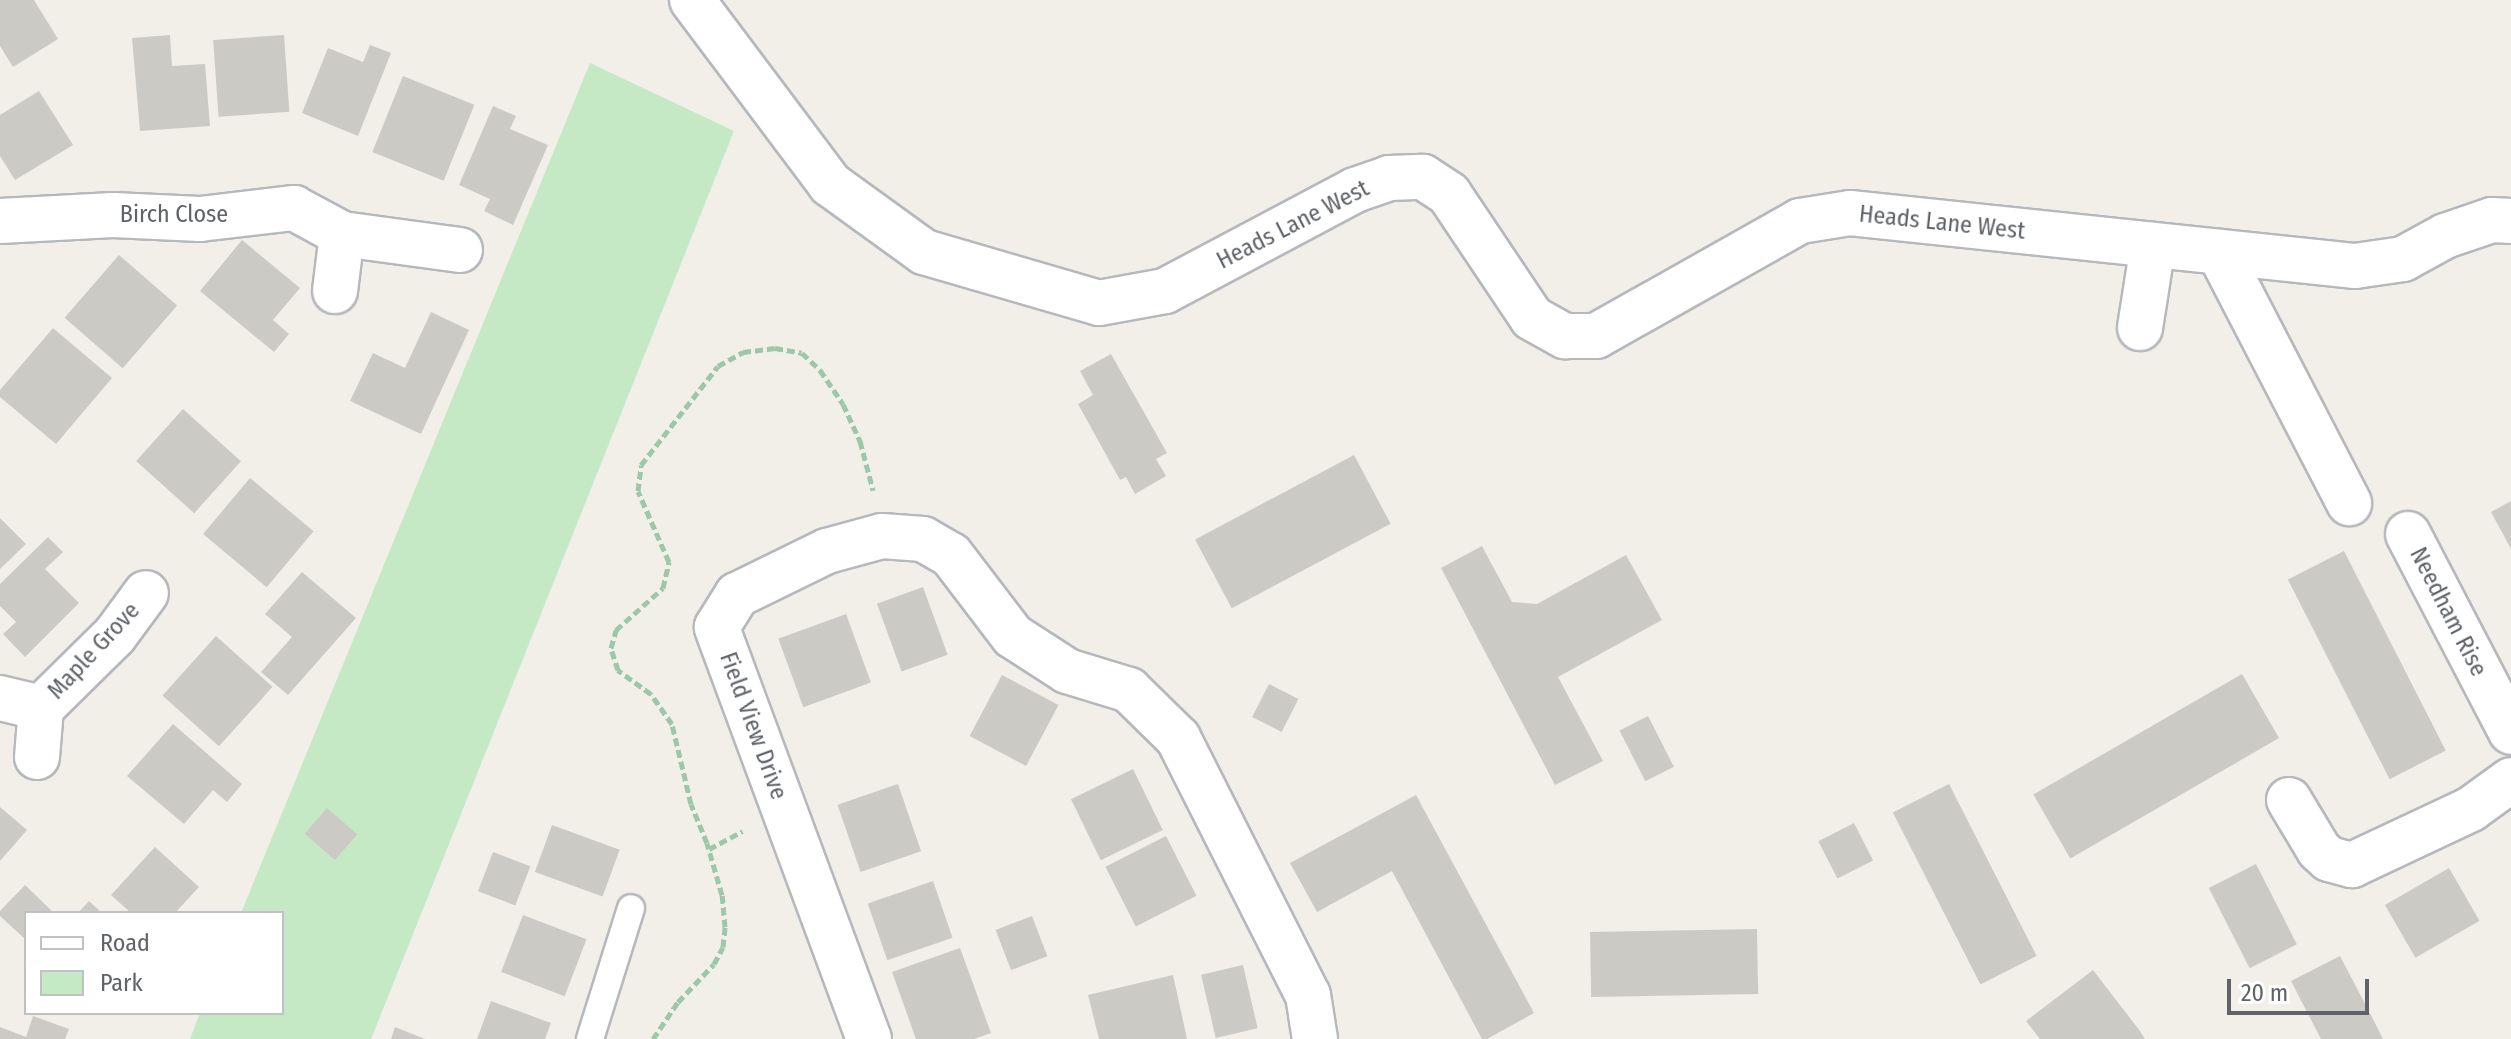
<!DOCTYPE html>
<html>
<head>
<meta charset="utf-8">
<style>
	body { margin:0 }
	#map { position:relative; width:2511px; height:1039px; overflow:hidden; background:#f1efe8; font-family:"Fira Sans Condensed",sans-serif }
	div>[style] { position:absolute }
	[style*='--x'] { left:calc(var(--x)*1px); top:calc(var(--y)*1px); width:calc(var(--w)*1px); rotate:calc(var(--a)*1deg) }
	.green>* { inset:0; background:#c5e8c5 }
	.building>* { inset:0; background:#cccac5; transform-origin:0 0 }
	.path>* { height:5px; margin-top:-2.5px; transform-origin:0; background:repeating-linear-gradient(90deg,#9cc7a9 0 8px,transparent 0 12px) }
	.roads { filter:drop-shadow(2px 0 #b5b8bc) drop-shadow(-2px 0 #b5b8bc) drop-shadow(0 2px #b5b8bc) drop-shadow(0 -2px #b5b8bc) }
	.lane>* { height:26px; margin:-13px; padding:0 13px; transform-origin:13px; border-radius:13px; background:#fff }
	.street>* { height:44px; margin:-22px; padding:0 22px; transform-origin:22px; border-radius:22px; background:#fff }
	span { translate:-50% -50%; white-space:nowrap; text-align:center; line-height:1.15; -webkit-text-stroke:6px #fff; paint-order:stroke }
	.street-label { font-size:24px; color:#5f6368 }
	.legend { position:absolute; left:24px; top:911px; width:260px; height:104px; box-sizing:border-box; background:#fff; border:2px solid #bfc1c3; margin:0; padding:10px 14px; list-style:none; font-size:24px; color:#5f6368 }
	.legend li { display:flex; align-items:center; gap:16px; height:40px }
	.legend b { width:40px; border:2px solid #bfc1c3 }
	.scale { position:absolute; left:2227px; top:979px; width:142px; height:36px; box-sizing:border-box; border:4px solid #5f6368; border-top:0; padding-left:10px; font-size:24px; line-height:28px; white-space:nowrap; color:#5f6368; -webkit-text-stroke:6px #fff; paint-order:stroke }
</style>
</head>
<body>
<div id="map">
	<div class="green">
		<div style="clip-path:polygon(590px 63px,734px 131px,371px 1039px,190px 1039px,200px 1013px,282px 1013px,282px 913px,241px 913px)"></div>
	</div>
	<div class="building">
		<div style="clip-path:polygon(0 0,34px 0,58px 39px,13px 67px,0 46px)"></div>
		<div style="clip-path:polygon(170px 35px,172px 66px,205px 64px,210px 126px,140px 131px,132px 38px)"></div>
		<div style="left:284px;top:35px;width:77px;height:71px;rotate:86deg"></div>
		<div style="clip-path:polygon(370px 45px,391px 53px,358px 136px,302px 113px,328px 48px,363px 62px)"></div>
		<div style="left:403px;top:76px;width:77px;height:82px;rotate:22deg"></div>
		<div style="clip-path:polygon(39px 91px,73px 145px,15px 180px,0 156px,0 115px)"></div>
		<div style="clip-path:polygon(493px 106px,516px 116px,510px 129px,548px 145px,513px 225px,484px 211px,490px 199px,459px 185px)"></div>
		<div style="clip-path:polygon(242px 240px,300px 288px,273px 320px,289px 334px,274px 352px,200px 291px)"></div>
		<div style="left:119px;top:255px;width:77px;height:83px;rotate:41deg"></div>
		<div style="clip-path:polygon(431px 312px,469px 330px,421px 434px,350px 401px,373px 353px,405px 368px)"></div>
		<div style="clip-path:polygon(53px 328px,112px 378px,56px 444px,0 397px,0 390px)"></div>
		<div style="clip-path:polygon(1111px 354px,1167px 453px,1156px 459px,1166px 476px,1135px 494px,1126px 477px,1120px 480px,1078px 404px,1093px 395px,1080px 371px)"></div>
		<div style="left:183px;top:409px;width:78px;height:70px;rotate:42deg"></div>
		<div style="left:1354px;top:455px;width:78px;height:180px;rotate:62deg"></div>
		<div style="left:250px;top:478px;width:83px;height:73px;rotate:40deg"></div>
		<div style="clip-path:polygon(2511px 501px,2511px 549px,2491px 512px)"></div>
		<div style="clip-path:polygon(0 518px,26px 544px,0 569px)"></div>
		<div style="clip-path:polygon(48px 537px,63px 552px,45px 569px,79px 603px,25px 657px,3px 634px,16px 622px,0 606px,0 584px)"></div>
		<div style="clip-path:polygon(1482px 546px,1512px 602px,1537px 604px,1626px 555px,1662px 620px,1558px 677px,1603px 761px,1555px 785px,1441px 568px)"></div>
		<div style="left:2344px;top:551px;width:224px;height:63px;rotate:63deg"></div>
		<div style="clip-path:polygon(302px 572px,356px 618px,288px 695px,261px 672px,292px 637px,265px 614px)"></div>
		<div style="left:923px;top:587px;width:72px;height:49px;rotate:70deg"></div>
		<div style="left:846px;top:614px;width:73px;height:72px;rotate:70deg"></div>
		<div style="left:216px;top:636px;width:76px;height:80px;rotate:42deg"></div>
		<div style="left:2242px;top:674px;width:74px;height:241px;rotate:60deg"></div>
		<div style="left:1002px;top:675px;width:64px;height:69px;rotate:28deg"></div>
		<div style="left:1269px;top:684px;width:33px;height:37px;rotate:27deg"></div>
		<div style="left:1648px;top:716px;width:57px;height:32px;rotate:63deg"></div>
		<div style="clip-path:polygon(173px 724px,242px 784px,227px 802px,213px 790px,184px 824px,127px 776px)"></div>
		<div style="left:1133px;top:769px;width:68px;height:69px;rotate:64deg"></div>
		<div style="left:898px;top:784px;width:71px;height:64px;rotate:71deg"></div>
		<div style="left:1949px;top:784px;width:193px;height:63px;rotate:63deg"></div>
		<div style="clip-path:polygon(1416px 795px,1534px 1013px,1487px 1039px,1482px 1039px,1392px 871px,1317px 912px,1290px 863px)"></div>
		<div style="clip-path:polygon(0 807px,27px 830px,0 861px)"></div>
		<div style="left:327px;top:808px;width:40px;height:34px;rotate:41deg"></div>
		<div style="left:1854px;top:823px;width:42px;height:40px;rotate:63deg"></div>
		<div style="left:552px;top:825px;width:72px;height:50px;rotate:20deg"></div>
		<div style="left:1166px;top:836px;width:67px;height:68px;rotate:63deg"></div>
		<div style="clip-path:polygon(155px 847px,199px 887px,175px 913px,131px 913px,111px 895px)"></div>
		<div style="left:493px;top:852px;width:40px;height:42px;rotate:21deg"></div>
		<div style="left:2256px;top:864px;width:90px;height:53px;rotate:63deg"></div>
		<div style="left:2449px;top:868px;width:61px;height:74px;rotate:60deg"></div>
		<div style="left:933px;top:881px;width:60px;height:69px;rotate:71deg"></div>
		<div style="clip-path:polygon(25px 885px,54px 913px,26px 913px,26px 940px,0 916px,0 911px)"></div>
		<div style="clip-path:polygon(89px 901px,102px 913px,78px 913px)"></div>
		<div style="left:523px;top:915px;width:68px;height:61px;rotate:21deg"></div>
		<div style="left:1032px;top:916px;width:43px;height:39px;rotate:69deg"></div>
		<div style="left:1757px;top:929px;width:65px;height:167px;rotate:89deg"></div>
		<div style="clip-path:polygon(960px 948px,991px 1033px,974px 1039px,916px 1039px,892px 972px)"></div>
		<div style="clip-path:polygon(2340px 956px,2374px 1021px,2383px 1039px,2321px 1039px,2291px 981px)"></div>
		<div style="left:1243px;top:965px;width:65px;height:43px;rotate:77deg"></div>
		<div style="clip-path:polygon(2093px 970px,2140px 1031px,2145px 1039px,2040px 1039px,2026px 1021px)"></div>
		<div style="clip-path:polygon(1173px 975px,1187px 1039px,1099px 1039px,1088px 995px)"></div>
		<div style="clip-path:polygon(491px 1001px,551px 1023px,545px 1039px,477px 1039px)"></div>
		<div style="clip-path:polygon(33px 1016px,69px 1029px,65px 1039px,0 1039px,0 1027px,26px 1037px)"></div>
		<div style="clip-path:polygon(395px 1027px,425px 1039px,391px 1039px)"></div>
	</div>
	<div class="path">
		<div style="--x:709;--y:849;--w:38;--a:-28"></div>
		<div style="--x:653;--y:1039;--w:45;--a:-56"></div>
		<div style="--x:678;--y:1002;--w:52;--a:-46.5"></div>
		<div style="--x:714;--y:964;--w:19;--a:-62"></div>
		<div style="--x:723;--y:947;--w:20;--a:-84"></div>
		<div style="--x:725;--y:927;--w:32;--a:-95"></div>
		<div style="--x:722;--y:895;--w:54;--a:-106.1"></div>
		<div style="--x:707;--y:843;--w:42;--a:-112.3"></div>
		<div style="--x:691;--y:804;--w:82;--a:-103.4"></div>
		<div style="--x:672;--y:724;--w:37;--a:-125"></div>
		<div style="--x:651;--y:694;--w:41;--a:-144"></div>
		<div style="--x:618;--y:670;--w:23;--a:-108"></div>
		<div style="--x:611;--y:648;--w:19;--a:-74"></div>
		<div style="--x:616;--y:630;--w:63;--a:-41.8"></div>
		<div style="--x:663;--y:588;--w:27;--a:-77"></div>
		<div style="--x:669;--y:562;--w:77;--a:-113.6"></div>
		<div style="--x:638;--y:491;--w:26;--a:-83"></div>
		<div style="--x:641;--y:465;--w:125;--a:-52.1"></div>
		<div style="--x:718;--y:366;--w:29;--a:-29"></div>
		<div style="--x:743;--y:352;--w:32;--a:-7"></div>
		<div style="--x:775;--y:348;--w:27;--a:10"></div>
		<div style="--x:802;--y:353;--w:25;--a:43"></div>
		<div style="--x:820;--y:370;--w:41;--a:55.9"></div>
		<div style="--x:843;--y:404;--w:41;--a:65.3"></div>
		<div style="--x:860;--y:441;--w:51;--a:75.1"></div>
	</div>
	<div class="roads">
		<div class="lane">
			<div style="--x:590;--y:1039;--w:137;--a:-72.6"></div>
		</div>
		<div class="street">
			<div style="--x:692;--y:0;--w:230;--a:53.1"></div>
			<div style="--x:830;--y:184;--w:116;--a:35.9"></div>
			<div style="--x:924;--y:252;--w:182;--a:16.2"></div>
			<div style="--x:1099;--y:303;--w:67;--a:-10.3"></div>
			<div style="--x:1165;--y:291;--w:215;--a:-28"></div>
			<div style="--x:1355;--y:190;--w:36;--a:-19"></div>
			<div style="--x:1389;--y:178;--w:34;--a:-2"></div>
			<div style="--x:1423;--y:177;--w:31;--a:33"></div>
			<div style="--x:1449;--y:194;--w:149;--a:56.2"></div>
			<div style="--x:1532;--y:318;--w:38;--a:29"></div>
			<div style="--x:1565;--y:336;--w:31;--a:0"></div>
			<div style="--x:1596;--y:336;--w:234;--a:-29.4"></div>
			<div style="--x:1800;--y:221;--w:51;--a:-9.1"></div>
			<div style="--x:1850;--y:213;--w:508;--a:5.99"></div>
			<div style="--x:2355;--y:266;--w:49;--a:-8.3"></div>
			<div style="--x:2403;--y:259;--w:48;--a:-28.7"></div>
			<div style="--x:2445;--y:236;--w:50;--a:-18.8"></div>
			<div style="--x:2492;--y:220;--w:19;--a:3"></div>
			<div style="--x:0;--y:221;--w:113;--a:-3"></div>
			<div style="--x:113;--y:215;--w:87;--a:2.6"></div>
			<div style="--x:200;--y:219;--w:95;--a:-6.7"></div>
			<div style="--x:294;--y:208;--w:55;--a:28.4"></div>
			<div style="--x:342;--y:234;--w:119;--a:7.7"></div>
			<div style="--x:2219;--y:252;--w:283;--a:62.6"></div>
			<div style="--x:335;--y:291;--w:57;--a:-83"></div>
			<div style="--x:2140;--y:328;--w:84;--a:-81.1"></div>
			<div style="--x:2408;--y:534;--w:223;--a:62.5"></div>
			<div style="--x:0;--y:698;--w:42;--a:13.7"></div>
			<div style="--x:41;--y:708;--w:104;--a:-44.6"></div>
			<div style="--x:115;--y:635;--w:52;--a:-53.6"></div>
			<div style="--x:37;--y:757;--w:49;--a:-85.3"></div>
			<div style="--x:2289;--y:800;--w:58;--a:59"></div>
			<div style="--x:2319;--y:850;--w:13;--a:42"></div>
			<div style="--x:2329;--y:859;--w:24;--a:15"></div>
			<div style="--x:2352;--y:865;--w:132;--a:-25.2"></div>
			<div style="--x:2471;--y:809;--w:49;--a:-35.9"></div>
			<div style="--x:869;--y:1039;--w:439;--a:-110.3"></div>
			<div style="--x:717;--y:627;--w:38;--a:-58"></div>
			<div style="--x:737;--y:595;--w:100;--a:-26.1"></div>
			<div style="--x:827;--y:551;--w:57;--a:-15.3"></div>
			<div style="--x:882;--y:536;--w:41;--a:4.2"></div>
			<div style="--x:923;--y:539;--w:32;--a:30"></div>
			<div style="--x:951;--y:555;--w:102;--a:52.6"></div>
			<div style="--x:1013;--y:636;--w:64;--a:32.9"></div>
			<div style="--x:1067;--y:671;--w:65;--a:17"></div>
			<div style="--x:1129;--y:690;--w:69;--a:44.4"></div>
			<div style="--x:1178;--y:738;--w:288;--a:63.2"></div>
			<div style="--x:1308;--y:995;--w:45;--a:81"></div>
		</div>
	</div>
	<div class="street-label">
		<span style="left:174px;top:215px">Birch Close</span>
		<span style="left:1942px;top:223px;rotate:6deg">Heads Lane West</span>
		<span style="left:1293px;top:225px;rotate:-27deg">Heads Lane West</span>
		<span style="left:2448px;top:612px;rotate:63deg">Needham Rise</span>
		<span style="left:94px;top:651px;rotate:-47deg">Maple Grove</span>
		<span style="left:753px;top:726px;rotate:70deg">Field View Drive</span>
	</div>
	<ul class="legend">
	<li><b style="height:10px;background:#fff"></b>Road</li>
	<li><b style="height:22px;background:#c5e8c5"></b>Park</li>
	</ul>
	<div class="scale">20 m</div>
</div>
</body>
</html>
